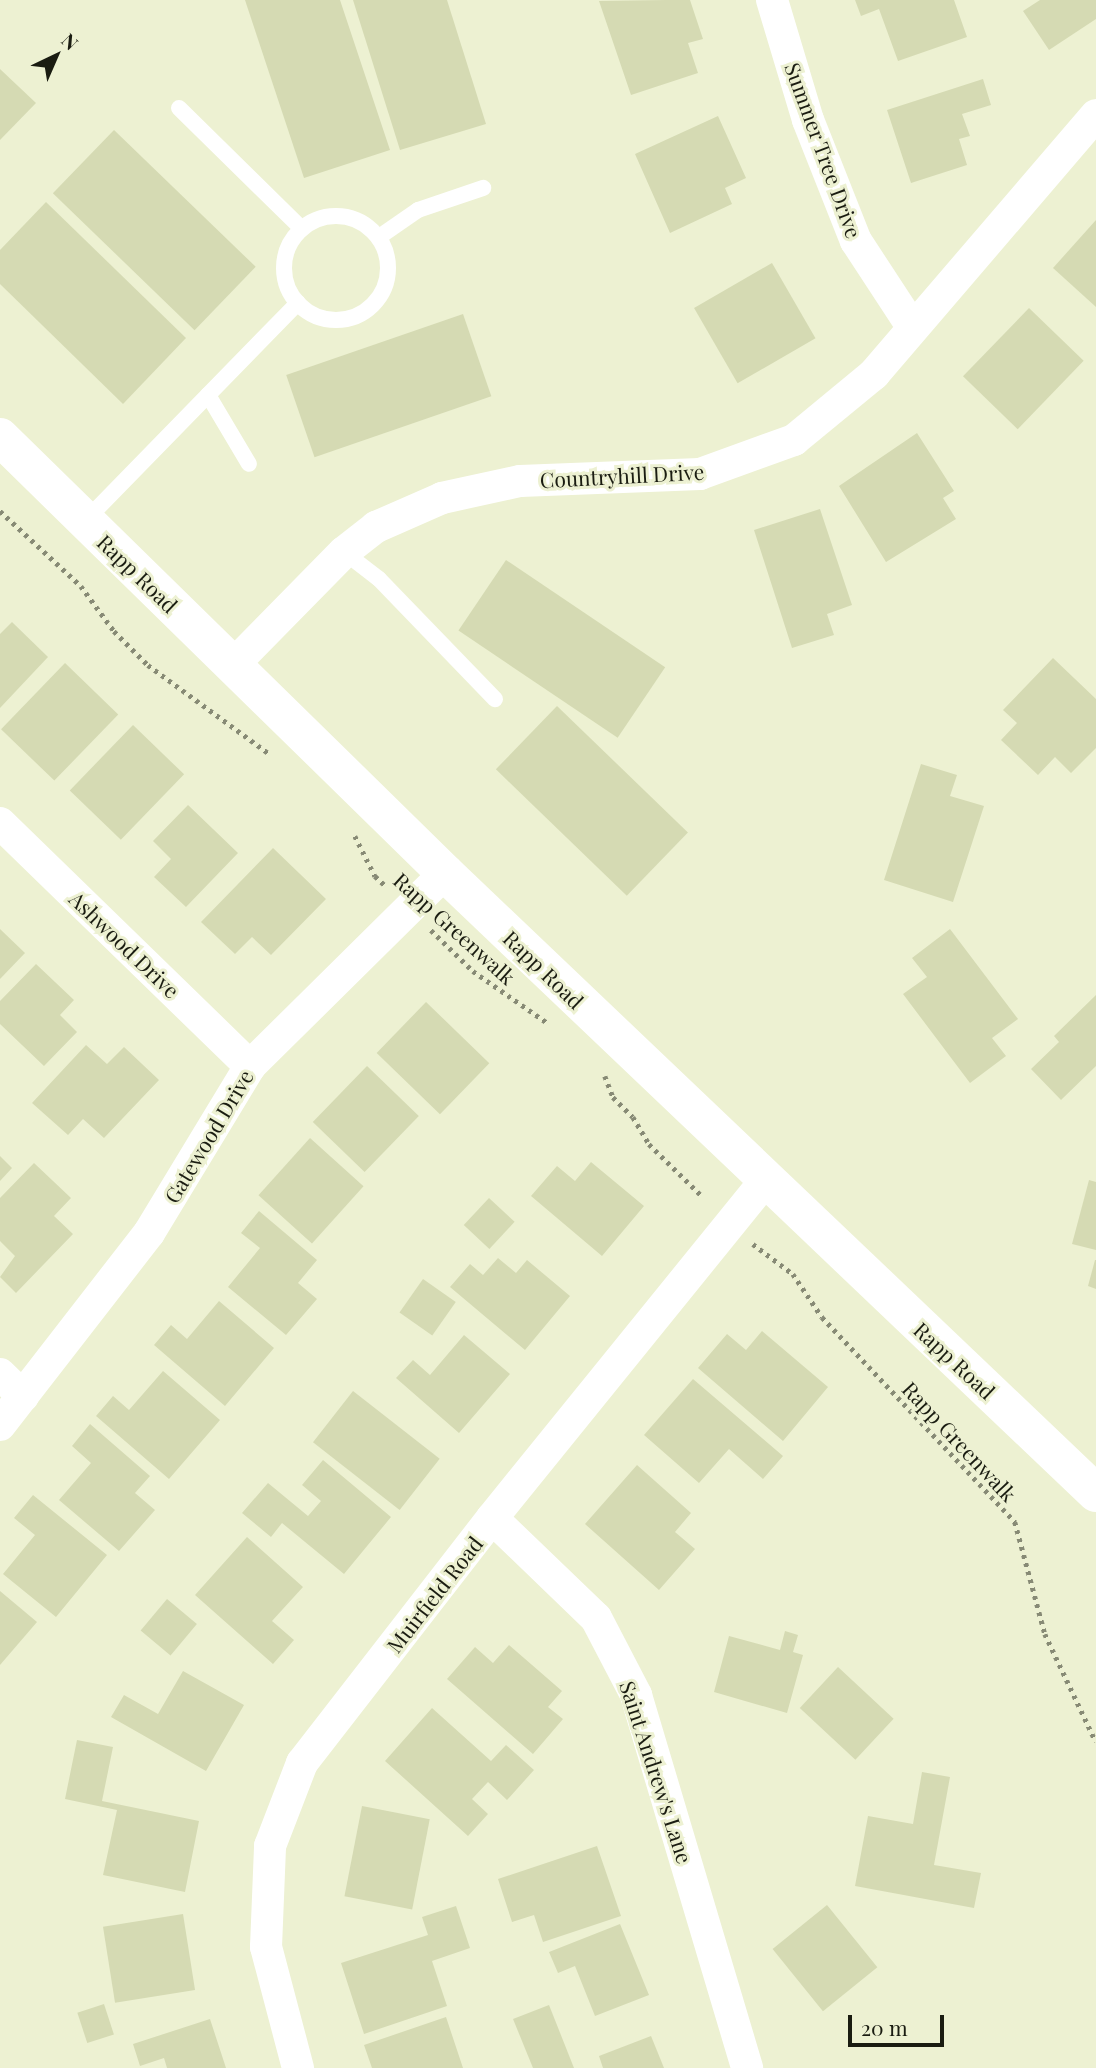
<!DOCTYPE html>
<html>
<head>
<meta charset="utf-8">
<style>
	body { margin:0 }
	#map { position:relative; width:1096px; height:2068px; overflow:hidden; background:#edf1d2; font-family:"Playfair Display",serif }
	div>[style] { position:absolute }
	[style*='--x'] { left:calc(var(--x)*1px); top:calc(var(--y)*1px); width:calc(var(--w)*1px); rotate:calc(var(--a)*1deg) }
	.building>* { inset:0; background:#d5dab3; transform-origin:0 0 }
	.path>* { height:4.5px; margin-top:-2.25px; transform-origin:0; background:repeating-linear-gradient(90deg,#878a75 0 3.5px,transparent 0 8.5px) }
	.service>* { height:16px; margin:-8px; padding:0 8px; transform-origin:8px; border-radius:8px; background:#fff }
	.service>.ring { margin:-8px; padding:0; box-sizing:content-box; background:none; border:16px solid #fff; border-radius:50% }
	.minor>* { height:32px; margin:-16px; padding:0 16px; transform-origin:16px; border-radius:16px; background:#fff }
	.tertiary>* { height:38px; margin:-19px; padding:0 19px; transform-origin:19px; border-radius:19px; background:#fff }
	span { translate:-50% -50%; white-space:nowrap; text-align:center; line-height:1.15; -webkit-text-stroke:6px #edf1d2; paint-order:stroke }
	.street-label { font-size:21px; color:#1a1c11 }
	.north { position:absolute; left:21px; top:21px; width:70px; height:70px; -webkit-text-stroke:5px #edf1d2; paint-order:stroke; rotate:44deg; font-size:19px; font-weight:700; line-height:28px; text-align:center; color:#1a1c11 }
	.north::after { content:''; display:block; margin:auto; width:24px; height:32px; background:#1a1c11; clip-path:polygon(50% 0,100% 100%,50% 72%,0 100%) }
	.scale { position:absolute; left:848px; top:2015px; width:96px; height:32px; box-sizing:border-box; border:4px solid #1a1c11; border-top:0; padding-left:9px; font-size:21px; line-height:24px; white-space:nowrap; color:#1a1c11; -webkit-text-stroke:5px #edf1d2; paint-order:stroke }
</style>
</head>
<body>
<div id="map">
	<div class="building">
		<div style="clip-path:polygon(245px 0,340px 0,390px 150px,304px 178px)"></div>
		<div style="clip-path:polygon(353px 0,447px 0,486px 124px,400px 150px)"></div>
		<div style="clip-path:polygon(666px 0,690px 0,703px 39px,688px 43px,698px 73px,631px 95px,599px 1px)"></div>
		<div style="clip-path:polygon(855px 0,954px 0,967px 37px,898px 61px,879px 9px,861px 16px)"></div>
		<div style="clip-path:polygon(1040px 0,1096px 0,1096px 19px,1049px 50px,1023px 11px)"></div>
		<div style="clip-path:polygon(0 69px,36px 103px,0 140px)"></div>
		<div style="clip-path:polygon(983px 79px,991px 105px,962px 114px,970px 136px,959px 139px,967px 165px,911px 183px,887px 110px)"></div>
		<div style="clip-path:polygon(718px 116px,746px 178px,725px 188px,732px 204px,670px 233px,635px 154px)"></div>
		<div style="left:114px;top:130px;width:197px;height:88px;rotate:44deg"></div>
		<div style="clip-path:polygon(46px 202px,186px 338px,123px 404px,0 284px,0 250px)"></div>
		<div style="clip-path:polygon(1096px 220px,1096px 307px,1053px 268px)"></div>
		<div style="left:772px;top:263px;width:87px;height:90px;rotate:60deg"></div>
		<div style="left:1029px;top:308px;width:76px;height:95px;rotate:44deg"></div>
		<div style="left:463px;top:314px;width:87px;height:187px;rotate:71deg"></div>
		<div style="clip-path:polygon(917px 433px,954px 491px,943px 498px,956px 519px,886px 562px,839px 486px)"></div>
		<div style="clip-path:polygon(820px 509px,852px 605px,827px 614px,834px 635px,792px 648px,754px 530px)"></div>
		<div style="left:506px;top:560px;width:192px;height:85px;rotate:34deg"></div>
		<div style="clip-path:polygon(12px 622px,48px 657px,0 708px,0 634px)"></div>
		<div style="clip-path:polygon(1053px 658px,1096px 699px,1096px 748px,1071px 773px,1055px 757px,1038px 775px,1001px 740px,1017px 723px,1003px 710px)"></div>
		<div style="left:65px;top:663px;width:74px;height:92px;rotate:44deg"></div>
		<div style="left:557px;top:706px;width:182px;height:88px;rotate:44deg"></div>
		<div style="left:133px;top:725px;width:71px;height:91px;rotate:44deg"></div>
		<div style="clip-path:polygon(921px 764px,957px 775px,950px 796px,984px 806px,953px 902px,884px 880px)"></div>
		<div style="clip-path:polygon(188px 805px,238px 853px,186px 907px,154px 877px,171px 859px,153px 841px)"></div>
		<div style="clip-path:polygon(273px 848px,326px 899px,271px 955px,252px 937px,235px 954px,201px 922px)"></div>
		<div style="clip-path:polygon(0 929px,25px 953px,0 979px)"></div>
		<div style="clip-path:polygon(950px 929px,1018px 1019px,992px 1038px,1006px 1056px,970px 1083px,903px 994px,927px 977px,912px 958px)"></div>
		<div style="clip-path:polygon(36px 964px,74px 1000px,60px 1015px,77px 1032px,44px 1066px,0 1024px,0 1001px)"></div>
		<div style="clip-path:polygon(1096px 995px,1096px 1066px,1061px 1100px,1031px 1069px,1059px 1042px,1054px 1036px)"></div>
		<div style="left:426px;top:1002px;width:88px;height:71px;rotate:44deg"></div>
		<div style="clip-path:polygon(86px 1045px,107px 1064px,124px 1047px,159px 1080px,104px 1138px,83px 1119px,68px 1135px,32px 1103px)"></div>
		<div style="left:367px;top:1066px;width:72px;height:78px;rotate:44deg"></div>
		<div style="left:310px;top:1138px;width:72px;height:77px;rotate:42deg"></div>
		<div style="clip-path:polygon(0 1156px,12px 1168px,0 1181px)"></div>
		<div style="clip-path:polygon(591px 1162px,644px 1206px,602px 1256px,531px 1196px,557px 1166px,575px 1181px)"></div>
		<div style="clip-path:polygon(34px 1163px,71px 1198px,54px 1216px,73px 1234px,16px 1293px,0 1277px,15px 1256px,0 1241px,0 1198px)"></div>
		<div style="clip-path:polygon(1089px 1180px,1096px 1182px,1096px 1250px,1072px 1244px)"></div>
		<div style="left:489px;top:1198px;width:35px;height:37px;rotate:43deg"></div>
		<div style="clip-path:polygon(259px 1211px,317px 1260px,298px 1283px,317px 1299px,286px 1335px,228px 1287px,260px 1248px,241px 1233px)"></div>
		<div style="clip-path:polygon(498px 1258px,516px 1273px,527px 1260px,570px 1296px,525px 1350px,450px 1287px,470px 1264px,483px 1275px)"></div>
		<div style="clip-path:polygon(1095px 1260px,1096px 1260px,1096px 1289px,1088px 1286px)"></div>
		<div style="left:423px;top:1279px;width:40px;height:41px;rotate:35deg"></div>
		<div style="clip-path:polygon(219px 1301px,274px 1348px,225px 1406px,154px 1345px,171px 1325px,187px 1339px)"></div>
		<div style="clip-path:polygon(762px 1331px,828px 1387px,783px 1441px,698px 1368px,727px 1334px,746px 1350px)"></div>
		<div style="clip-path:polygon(464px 1335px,510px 1374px,459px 1433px,396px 1378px,413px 1360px,430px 1375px)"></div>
		<div style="clip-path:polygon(163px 1371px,220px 1420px,169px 1479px,96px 1416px,113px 1396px,129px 1410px)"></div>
		<div style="clip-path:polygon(693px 1379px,783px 1456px,763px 1479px,729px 1449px,699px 1483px,644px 1435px)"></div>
		<div style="left:353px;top:1391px;width:110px;height:65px;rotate:38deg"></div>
		<div style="clip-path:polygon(90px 1424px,150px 1476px,135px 1493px,155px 1510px,119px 1551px,59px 1500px,91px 1463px,72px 1446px)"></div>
		<div style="clip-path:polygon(323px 1460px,391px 1517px,344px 1574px,282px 1523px,271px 1537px,242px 1513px,268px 1483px,308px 1516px,321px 1501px,302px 1485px)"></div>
		<div style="clip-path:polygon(637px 1465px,691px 1513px,675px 1532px,695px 1549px,659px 1590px,585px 1524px)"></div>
		<div style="clip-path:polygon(33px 1495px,107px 1555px,56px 1617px,3px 1574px,35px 1535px,14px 1518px)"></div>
		<div style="clip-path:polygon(247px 1537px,303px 1587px,272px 1621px,294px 1640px,273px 1664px,195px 1595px)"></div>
		<div style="clip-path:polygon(0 1591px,37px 1622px,0 1665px)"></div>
		<div style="left:167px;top:1599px;width:39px;height:41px;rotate:40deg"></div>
		<div style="clip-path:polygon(785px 1631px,798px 1635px,793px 1652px,803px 1655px,787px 1713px,714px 1692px,729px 1636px,780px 1650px)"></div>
		<div style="clip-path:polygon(509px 1645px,562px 1691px,548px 1707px,563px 1719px,533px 1754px,447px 1679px,475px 1647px,493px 1663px)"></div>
		<div style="left:838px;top:1667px;width:76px;height:56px;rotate:43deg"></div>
		<div style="clip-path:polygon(183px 1671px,244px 1705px,206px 1771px,111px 1717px,124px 1695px,158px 1714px)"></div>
		<div style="clip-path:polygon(432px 1708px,491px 1761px,506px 1745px,534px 1770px,507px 1800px,488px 1782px,472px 1799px,488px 1814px,468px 1836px,385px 1761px)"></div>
		<div style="clip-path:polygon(77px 1740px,113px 1747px,102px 1801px,199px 1821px,185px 1892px,103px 1875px,117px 1810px,65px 1799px)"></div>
		<div style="clip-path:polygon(922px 1772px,950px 1777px,934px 1865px,981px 1873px,974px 1908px,855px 1886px,868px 1816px,913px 1824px)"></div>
		<div style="left:362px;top:1806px;width:69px;height:92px;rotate:11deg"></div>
		<div style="clip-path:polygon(597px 1846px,621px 1916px,543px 1942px,534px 1915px,512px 1922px,498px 1879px)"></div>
		<div style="left:827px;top:1905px;width:80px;height:70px;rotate:51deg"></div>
		<div style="clip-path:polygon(456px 1906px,470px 1948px,432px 1961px,447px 2006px,364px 2034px,341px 1963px,428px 1935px,422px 1917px)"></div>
		<div style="left:183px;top:1914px;width:77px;height:81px;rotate:81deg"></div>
		<div style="clip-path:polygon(620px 1924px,649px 1995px,595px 2016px,575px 1966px,558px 1973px,549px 1952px)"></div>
		<div style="left:104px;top:2004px;width:32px;height:28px;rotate:72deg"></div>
		<div style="clip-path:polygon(549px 2005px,574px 2068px,533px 2068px,513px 2019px)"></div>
		<div style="clip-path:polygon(446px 2017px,463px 2068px,372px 2068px,364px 2045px)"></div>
		<div style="clip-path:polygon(210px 2019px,226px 2068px,167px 2068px,164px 2058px,140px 2066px,133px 2044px)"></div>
		<div style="clip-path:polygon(651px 2036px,664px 2068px,603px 2068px,599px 2056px)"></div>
	</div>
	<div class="path">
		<div style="--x:0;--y:511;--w:110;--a:42.8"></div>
		<div style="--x:81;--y:586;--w:56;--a:53.7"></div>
		<div style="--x:114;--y:631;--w:48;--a:45"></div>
		<div style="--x:148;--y:665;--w:152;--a:36.2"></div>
		<div style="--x:355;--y:836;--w:45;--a:63.4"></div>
		<div style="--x:375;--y:876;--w:16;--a:43"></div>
		<div style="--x:431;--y:930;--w:59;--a:44.3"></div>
		<div style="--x:473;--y:971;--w:93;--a:34.9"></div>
		<div style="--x:605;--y:1076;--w:22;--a:69"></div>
		<div style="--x:613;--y:1097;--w:28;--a:45"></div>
		<div style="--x:633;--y:1117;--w:31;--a:59"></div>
		<div style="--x:649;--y:1144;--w:74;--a:44.5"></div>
		<div style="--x:753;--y:1244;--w:50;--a:36.9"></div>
		<div style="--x:793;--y:1274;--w:52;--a:56"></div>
		<div style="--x:822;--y:1317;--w:282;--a:46.7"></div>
		<div style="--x:1015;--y:1522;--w:116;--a:75"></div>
		<div style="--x:1045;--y:1634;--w:119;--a:64.7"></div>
	</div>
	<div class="service">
		<div style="--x:179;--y:108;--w:171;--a:44.5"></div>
		<div class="ring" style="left:284px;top:216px;width:88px;height:88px"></div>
		<div style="--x:379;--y:237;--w:47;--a:-34.7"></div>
		<div style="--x:418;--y:210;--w:69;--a:-18.7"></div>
		<div style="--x:208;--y:395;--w:80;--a:59.3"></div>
		<div style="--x:85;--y:521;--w:305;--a:-45.7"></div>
		<div style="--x:344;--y:552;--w:44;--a:37.6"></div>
		<div style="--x:379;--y:579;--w:167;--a:46"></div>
	</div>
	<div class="minor">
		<div style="--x:772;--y:0;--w:125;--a:73.3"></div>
		<div style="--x:808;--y:120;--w:130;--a:68.4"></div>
		<div style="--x:856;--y:241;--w:104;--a:56.8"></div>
		<div style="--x:233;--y:665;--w:158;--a:-45.5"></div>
		<div style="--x:344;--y:552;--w:41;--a:-38"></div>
		<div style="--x:376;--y:527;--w:72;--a:-23.7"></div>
		<div style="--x:442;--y:498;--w:80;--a:-12.3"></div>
		<div style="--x:520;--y:481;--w:180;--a:-2.2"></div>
		<div style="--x:700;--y:474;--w:100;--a:-19.9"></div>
		<div style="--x:794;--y:440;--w:104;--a:-39.5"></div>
		<div style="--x:874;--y:374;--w:341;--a:-49.4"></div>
		<div style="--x:0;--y:823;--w:349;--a:44.2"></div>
		<div style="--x:0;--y:1374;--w:32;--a:44"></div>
		<div style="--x:0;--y:1425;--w:243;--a:-52.2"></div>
		<div style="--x:149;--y:1233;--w:195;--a:-58.8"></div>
		<div style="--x:250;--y:1066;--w:274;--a:-44.7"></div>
		<div style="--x:492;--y:1518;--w:144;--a:43.9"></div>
		<div style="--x:596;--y:1618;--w:87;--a:62.5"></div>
		<div style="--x:636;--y:1695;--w:389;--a:73.4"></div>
		<div style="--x:298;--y:2068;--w:125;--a:-104.8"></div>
		<div style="--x:266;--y:1947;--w:101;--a:-87.7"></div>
		<div style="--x:270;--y:1846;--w:89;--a:-68.9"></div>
		<div style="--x:302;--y:1763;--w:310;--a:-52.2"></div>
		<div style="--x:492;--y:1518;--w:434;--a:-51"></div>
	</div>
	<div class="tertiary">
		<div style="--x:0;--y:437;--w:623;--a:44.41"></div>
		<div style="--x:445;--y:873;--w:899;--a:43.6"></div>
	</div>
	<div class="street-label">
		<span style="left:824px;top:150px;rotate:70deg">Summer Tree Drive</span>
		<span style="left:622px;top:475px;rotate:-3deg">Countryhill Drive</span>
		<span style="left:138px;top:573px;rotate:44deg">Rapp Road</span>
		<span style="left:455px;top:928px;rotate:42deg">Rapp Greenwalk</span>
		<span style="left:125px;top:944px;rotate:44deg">Ashwood Drive</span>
		<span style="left:544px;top:969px;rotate:44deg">Rapp Road</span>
		<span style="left:208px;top:1136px;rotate:-59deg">Gatewood Drive</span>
		<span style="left:955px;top:1360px;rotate:43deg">Rapp Road</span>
		<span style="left:960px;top:1441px;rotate:47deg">Rapp Greenwalk</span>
		<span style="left:434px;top:1594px;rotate:-52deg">Muirfield Road</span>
		<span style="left:657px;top:1772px;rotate:72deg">Saint Andrew's Lane</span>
	</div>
	<div class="north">N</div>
	<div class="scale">20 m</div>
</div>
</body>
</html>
